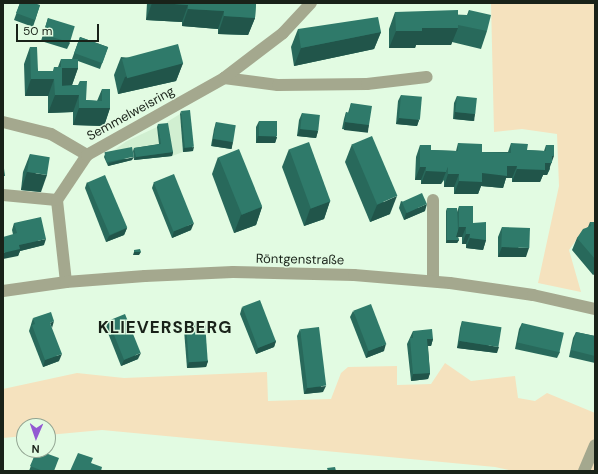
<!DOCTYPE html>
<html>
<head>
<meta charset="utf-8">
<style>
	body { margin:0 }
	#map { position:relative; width:598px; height:474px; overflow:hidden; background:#e2fbe2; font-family:"DM Sans",sans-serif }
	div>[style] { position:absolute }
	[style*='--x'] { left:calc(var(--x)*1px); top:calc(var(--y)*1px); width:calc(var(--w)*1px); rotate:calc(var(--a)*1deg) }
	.built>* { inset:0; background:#d1efd1 }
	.green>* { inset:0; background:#f5e2be }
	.minor>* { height:12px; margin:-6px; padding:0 6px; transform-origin:6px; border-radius:6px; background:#a4a88e }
	.wall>* { inset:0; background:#28695b }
	.shaded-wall>* { inset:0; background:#21554a; transform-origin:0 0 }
	.building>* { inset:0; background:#2f7a6a; transform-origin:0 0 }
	span { translate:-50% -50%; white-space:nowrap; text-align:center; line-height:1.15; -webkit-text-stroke:3px #e2fbe2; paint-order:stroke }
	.street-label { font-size:13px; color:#192219 }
	.district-label { font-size:17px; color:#192219; font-weight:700; letter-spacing:1px }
	.frame { position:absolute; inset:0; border:4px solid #192219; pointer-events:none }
	.north { position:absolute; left:16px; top:418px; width:40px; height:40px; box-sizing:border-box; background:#e2fbe2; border:1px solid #92a492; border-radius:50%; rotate:182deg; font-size:11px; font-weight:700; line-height:16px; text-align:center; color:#192219 }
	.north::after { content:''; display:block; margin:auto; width:14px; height:18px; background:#935ad2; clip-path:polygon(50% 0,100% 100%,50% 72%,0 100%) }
	.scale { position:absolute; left:16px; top:24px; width:83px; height:18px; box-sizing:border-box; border:2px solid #192219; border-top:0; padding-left:5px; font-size:12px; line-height:14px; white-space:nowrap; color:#192219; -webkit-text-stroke:3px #e2fbe2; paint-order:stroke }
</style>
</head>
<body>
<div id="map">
	<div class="built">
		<div style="clip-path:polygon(180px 114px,183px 152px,172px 156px,167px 122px)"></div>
		<div style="clip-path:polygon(157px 127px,160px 147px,133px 151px,129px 145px,130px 150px,104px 157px,127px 141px)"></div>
	</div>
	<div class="green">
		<div style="clip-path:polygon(491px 3px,595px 3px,595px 230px,582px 232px,569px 250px,581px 292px,538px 283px,559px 186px,557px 134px,522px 129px,494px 132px)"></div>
		<div style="clip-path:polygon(445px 363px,471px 381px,515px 376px,518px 398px,535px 401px,547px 393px,595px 413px,595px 471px,514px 471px,495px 467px,102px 430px,48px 435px,48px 426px,24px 426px,24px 436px,3px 438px,3px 389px,77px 373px,124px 378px,267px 372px,268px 401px,331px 399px,341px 373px,348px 367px,397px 366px,397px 385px,431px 384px)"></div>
	</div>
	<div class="minor">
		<div style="--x:224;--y:78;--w:54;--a:7.4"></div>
		<div style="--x:278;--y:85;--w:89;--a:-0.6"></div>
		<div style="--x:367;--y:84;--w:60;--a:-6.7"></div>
		<div style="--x:3;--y:122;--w:49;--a:14"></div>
		<div style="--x:51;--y:134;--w:42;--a:30.3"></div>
		<div style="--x:3;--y:195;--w:54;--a:5.3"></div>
		<div style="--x:433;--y:200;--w:81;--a:90"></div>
		<div style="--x:66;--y:282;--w:82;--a:-96.3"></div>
		<div style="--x:57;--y:200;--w:54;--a:-56.3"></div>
		<div style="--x:87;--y:155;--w:157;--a:-29.3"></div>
		<div style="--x:224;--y:78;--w:74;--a:-37.3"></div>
		<div style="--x:283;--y:33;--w:41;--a:-47"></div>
		<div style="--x:3;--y:291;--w:64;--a:-8.1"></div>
		<div style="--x:66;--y:282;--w:79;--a:-4.3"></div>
		<div style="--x:145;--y:276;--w:88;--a:-2.6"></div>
		<div style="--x:233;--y:272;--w:121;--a:1.4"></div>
		<div style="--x:354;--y:275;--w:96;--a:4.8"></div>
		<div style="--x:450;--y:283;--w:84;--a:8.2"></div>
		<div style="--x:533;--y:295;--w:64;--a:12.7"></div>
		<div style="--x:584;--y:471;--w:28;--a:-67"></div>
	</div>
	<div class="wall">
		<div style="clip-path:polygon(20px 3px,40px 5px,33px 27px,14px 20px)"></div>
		<div style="clip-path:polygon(147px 3px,256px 3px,255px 18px,248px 35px,218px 34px,218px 29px,182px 26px,182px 22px,146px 20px)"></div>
		<div style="clip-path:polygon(469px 10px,487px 31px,481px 49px,452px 42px,451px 45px,416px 45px,415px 48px,389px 48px,389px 29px,395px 12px,467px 15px)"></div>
		<div style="clip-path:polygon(48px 18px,70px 43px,67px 49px,41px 41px)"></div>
		<div style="clip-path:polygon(298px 29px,381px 32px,374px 49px,294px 66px,291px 47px)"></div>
		<div style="clip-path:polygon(80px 37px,108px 47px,100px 69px,78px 61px,78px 68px,72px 85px,78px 85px,80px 81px,86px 100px,97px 101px,102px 89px,110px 108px,104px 126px,73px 125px,73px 112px,48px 113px,48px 96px,25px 96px,24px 64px,30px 47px,38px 71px,53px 71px,54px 67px,58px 67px,61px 59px,72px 59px)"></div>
		<div style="clip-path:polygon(121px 57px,183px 63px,176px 81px,118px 94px,114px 75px)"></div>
		<div style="clip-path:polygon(401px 95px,419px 120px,417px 126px,396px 124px,398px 101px)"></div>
		<div style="clip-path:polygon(457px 96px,475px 114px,473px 121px,453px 119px,454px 103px)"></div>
		<div style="clip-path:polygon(351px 103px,369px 125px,367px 132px,342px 129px,344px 119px,346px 112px,348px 113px)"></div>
		<div style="clip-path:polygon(181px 111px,193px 151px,183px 152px,180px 114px)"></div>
		<div style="clip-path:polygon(302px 113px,318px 131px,316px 138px,297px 136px,299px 120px)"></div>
		<div style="clip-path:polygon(259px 121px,277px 137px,275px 143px,256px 143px,256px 127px)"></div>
		<div style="clip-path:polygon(216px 122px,233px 142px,231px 149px,211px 146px,214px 129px)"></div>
		<div style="clip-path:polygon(158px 124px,173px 152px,172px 156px,134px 160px,133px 151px,134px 148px,159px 144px,157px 127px)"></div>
		<div style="clip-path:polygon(458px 143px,482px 152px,508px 152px,511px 143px,527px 150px,544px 151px,546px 145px,550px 169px,547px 175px,543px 175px,540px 182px,512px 182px,512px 178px,506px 178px,503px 188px,481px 186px,478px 194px,454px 194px,454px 187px,444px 187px,444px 180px,441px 184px,421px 184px,421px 180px,415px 180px,416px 157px,420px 145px,431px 150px,456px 151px)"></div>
		<div style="clip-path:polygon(352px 144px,390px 214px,370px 222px,345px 162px)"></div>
		<div style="clip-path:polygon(289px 149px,330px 201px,324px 219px,304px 226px,282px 167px)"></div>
		<div style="clip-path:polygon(30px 154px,41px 192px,21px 190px,23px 172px)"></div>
		<div style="clip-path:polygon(105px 154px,132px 160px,108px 166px,104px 157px)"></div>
		<div style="clip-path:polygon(218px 157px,262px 207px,256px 225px,234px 233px,212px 174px)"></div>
		<div style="clip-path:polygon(87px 182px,127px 228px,124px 235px,106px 242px,85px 188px)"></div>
		<div style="clip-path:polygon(154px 182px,191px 230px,172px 238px,152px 188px)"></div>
		<div style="clip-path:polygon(401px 201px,425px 211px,404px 220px,399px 208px)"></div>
		<div style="clip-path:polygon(459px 206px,486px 240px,483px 250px,466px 248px,466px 244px,462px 244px,462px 237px,458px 237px,459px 240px,457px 243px,446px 243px,446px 211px,447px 208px,457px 212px)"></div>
		<div style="clip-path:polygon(590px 222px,595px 222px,595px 274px,593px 275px,572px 250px,577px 238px,588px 227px)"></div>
		<div style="clip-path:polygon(14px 223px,44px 245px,20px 251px,18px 256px,12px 230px)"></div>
		<div style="clip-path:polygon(502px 227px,526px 257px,498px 257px,498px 237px)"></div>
		<div style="clip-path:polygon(242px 307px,276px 341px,274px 347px,256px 354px,240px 314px)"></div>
		<div style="clip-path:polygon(353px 311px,384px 351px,366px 358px,350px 317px)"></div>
		<div style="clip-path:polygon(33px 318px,59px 361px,43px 367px,29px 331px)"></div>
		<div style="clip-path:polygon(108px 321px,138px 359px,121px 366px,106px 328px)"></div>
		<div style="clip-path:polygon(462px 321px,497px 353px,457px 348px,460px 328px)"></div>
		<div style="clip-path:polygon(522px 323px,560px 352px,557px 358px,515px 349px,519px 329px)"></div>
		<div style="clip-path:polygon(186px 324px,208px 361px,206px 367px,187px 368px,184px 330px)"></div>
		<div style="clip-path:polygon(300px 329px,323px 392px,304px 394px,297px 336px)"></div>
		<div style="clip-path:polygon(413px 331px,433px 339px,431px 346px,428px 346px,430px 373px,428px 379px,411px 381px,407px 344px)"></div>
		<div style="clip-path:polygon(576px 332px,595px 336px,595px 363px,569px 357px,573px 338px)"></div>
		<div style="clip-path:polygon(37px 450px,54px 471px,29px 471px)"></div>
	</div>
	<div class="shaded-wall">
		<div style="clip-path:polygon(152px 3px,160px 3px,188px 5px,182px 22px,146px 20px)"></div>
		<div style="clip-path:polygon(188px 9px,224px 11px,218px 29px,182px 26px)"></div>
		<div style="clip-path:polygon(224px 16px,255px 18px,248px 35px,218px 34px)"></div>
		<div style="clip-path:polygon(422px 28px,458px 28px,451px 45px,416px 45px,415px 48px,389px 48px,396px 31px)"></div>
		<div style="clip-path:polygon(381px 32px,374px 49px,294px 66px,301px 48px)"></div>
		<div style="clip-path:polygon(183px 63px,176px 81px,118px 94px,125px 77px)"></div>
		<div style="clip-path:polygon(62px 68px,78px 68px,72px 85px,56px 86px)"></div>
		<div style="clip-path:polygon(31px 79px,54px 79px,48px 96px,25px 96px)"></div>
		<div style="clip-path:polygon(55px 95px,79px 95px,73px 112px,48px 113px)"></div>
		<div style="clip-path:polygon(79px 108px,110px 108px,104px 126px,73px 125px)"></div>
		<div style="left:455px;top:112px;width:20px;height:7px;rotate:6deg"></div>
		<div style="clip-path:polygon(399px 118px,419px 120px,417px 126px,396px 124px)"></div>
		<div style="left:345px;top:122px;width:24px;height:8px;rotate:7deg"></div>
		<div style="clip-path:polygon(300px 129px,318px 131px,316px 138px,297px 136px)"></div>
		<div style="clip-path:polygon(258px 136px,277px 137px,275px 143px,256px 143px)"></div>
		<div style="left:213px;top:139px;width:20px;height:7px;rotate:9deg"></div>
		<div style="clip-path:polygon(194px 147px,193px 151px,183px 152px,184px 148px)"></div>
		<div style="clip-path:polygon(173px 152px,172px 156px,134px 160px,136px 157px)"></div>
		<div style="clip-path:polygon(552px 156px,554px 156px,547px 175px,543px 175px,540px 182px,512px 182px,517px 169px,545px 163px)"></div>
		<div style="clip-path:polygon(134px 157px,132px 160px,108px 166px,109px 163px)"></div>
		<div style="clip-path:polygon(507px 166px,517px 166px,512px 178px,506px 178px,503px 188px,481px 186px,478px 194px,454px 194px,459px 181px,482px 173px)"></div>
		<div style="clip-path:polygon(420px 167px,426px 167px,421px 180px,415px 180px)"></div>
		<div style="clip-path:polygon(448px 167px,441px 184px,421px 184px,426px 171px)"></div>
		<div style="clip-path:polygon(27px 172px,47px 175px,41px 192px,21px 190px)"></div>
		<div style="clip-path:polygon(448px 174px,459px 174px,454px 187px,444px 187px)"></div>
		<div style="clip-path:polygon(397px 196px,390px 214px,370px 222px,377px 205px)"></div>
		<div style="clip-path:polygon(330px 201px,324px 219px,304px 226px,310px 209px)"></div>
		<div style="clip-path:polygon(427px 204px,425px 211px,404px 220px,406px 213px)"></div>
		<div style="clip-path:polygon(262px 207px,256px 225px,234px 233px,241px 215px)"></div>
		<div style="clip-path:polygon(194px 223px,191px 230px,172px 238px,174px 231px)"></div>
		<div style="clip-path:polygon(459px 227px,466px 227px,462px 237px,456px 237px)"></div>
		<div style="clip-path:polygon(127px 228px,124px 235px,106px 242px,109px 236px)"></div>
		<div style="clip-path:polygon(466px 234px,470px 234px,466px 244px,462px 244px)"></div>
		<div style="clip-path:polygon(470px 238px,486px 240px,483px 250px,466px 248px)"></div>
		<div style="clip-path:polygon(46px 239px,44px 245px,20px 251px,18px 256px,3px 259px,3px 253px,19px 245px)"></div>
		<div style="clip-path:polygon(447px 240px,459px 240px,457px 243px,446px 243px)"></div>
		<div style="clip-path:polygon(502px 247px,529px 248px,526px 257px,498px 257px)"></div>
		<div style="clip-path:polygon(134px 252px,141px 252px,139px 255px,133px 255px)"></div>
		<div style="clip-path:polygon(54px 321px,52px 328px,50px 323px)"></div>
		<div style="clip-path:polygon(427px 339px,433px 339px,431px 346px,425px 346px)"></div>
		<div style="clip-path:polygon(276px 341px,274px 347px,256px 354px,258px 348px)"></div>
		<div style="clip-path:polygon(460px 341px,499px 347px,497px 353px,457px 348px)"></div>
		<div style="clip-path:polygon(386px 344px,384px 351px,366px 358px,368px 351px)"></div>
		<div style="clip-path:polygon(141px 353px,138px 359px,121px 366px,124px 360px)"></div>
		<div style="clip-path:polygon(62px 354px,59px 361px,43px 367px,45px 360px)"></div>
		<div style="clip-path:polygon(208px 361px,206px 367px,187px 368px,189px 362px)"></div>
		<div style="clip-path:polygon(430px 373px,428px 379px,411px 381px,413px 374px)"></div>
		<div style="clip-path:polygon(326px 386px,323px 392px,304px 394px,307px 388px)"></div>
	</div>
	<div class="building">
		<div style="clip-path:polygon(20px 3px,34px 3px,40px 5px,35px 20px,16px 13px)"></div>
		<div style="clip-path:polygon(160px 3px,256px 3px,255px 18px,224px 16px,224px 11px,188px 9px,188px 5px)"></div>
		<div style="clip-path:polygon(458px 10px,458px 15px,468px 15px,469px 10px,491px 15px,487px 31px,458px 25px,458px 28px,422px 28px,422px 31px,396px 31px,395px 12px)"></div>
		<div style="clip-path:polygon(378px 17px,381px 32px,301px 48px,298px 29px)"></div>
		<div style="left:48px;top:18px;width:28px;height:17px;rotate:17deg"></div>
		<div style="left:80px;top:37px;width:30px;height:17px;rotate:20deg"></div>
		<div style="left:178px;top:44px;width:20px;height:58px;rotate:75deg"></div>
		<div style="clip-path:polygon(30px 47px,37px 47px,38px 71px,54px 71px,54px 67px,61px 67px,61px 59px,78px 59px,78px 68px,62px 68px,62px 86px,79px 85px,80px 81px,87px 81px,86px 100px,102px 101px,102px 89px,110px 89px,110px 108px,79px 108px,79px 95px,55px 95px,54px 79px,31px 79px)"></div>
		<div style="left:401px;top:95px;width:21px;height:23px;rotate:5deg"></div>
		<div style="left:457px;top:96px;width:20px;height:16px;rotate:6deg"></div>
		<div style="clip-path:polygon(351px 103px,372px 106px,369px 125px,345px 122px,346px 112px,349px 113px)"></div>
		<div style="left:190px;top:110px;width:37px;height:9px;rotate:84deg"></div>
		<div style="left:302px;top:113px;width:18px;height:16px;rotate:6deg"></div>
		<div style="left:259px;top:121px;width:18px;height:15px"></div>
		<div style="left:216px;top:122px;width:20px;height:17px;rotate:9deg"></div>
		<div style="clip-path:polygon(168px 123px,173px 152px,136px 157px,134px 148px,161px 144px,158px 124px)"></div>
		<div style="left:372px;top:136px;width:65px;height:22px;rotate:67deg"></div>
		<div style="left:309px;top:142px;width:63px;height:21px;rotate:70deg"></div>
		<div style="clip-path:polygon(458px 143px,482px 144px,482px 152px,511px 153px,511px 143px,528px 144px,527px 150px,546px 151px,546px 145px,554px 145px,554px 156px,552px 156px,552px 163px,545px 163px,545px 170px,517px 169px,517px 166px,507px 166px,507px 176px,482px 173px,482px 182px,459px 181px,459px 174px,448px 174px,448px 167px,446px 172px,426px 171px,426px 167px,420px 167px,420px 145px,431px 145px,431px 150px,458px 151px)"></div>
		<div style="left:132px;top:147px;width:10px;height:28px;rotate:79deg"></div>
		<div style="left:239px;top:149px;width:62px;height:22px;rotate:68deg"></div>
		<div style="left:30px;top:154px;width:20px;height:18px;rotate:9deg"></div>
		<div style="clip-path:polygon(3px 161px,5px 176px,3px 176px)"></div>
		<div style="left:174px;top:174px;width:53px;height:22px;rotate:68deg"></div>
		<div style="left:105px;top:175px;width:57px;height:19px;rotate:67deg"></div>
		<div style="left:422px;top:193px;width:12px;height:22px;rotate:66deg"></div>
		<div style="clip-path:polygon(459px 206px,473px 206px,473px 223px,486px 222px,486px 240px,470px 238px,470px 234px,466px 234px,466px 227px,459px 227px)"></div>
		<div style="clip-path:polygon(447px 208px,457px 208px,458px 230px,456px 237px,458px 237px,459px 240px,447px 240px)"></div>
		<div style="clip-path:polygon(41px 217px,46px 239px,19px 245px,20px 249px,3px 253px,3px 237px,17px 233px,14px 223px)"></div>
		<div style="clip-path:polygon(590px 222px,595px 222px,595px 259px,577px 238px,583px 229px,591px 226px)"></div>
		<div style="left:502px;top:227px;width:28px;height:20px;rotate:2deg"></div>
		<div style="clip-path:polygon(140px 249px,141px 252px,134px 252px,134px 250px)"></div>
		<div style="left:260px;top:300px;width:44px;height:19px;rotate:69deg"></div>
		<div style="left:371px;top:304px;width:43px;height:19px;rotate:69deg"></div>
		<div style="clip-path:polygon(51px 312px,54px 321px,50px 323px,62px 354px,45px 360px,32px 325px,35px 324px,33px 318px)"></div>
		<div style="left:125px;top:314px;width:42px;height:18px;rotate:68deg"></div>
		<div style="left:462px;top:321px;width:40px;height:20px;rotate:9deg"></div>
		<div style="left:205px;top:322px;width:39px;height:19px;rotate:86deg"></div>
		<div style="left:522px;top:323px;width:43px;height:20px;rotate:13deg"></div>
		<div style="left:319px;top:327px;width:59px;height:19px;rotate:83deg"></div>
		<div style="clip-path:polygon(432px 329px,433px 339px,427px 339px,430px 373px,413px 374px,410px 338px,413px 338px,413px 331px)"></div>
		<div style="clip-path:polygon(576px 332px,595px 336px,595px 356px,571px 350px)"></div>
		<div style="clip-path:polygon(37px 450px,59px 458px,54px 471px,43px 471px,30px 466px)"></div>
		<div style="clip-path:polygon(78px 453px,93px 458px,91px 463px,102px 467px,101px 471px,70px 471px)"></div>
		<div style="clip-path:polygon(335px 467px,336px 471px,328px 471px,327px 468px)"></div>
	</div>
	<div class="street-label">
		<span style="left:131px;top:114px;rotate:-29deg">Semmelweisring</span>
		<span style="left:300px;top:260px;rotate:1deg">Röntgenstraße</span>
	</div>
	<div class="district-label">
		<span style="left:165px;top:328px">KLIEVERSBERG</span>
	</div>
	<div class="frame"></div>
	<div class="north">N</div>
	<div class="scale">50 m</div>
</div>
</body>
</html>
